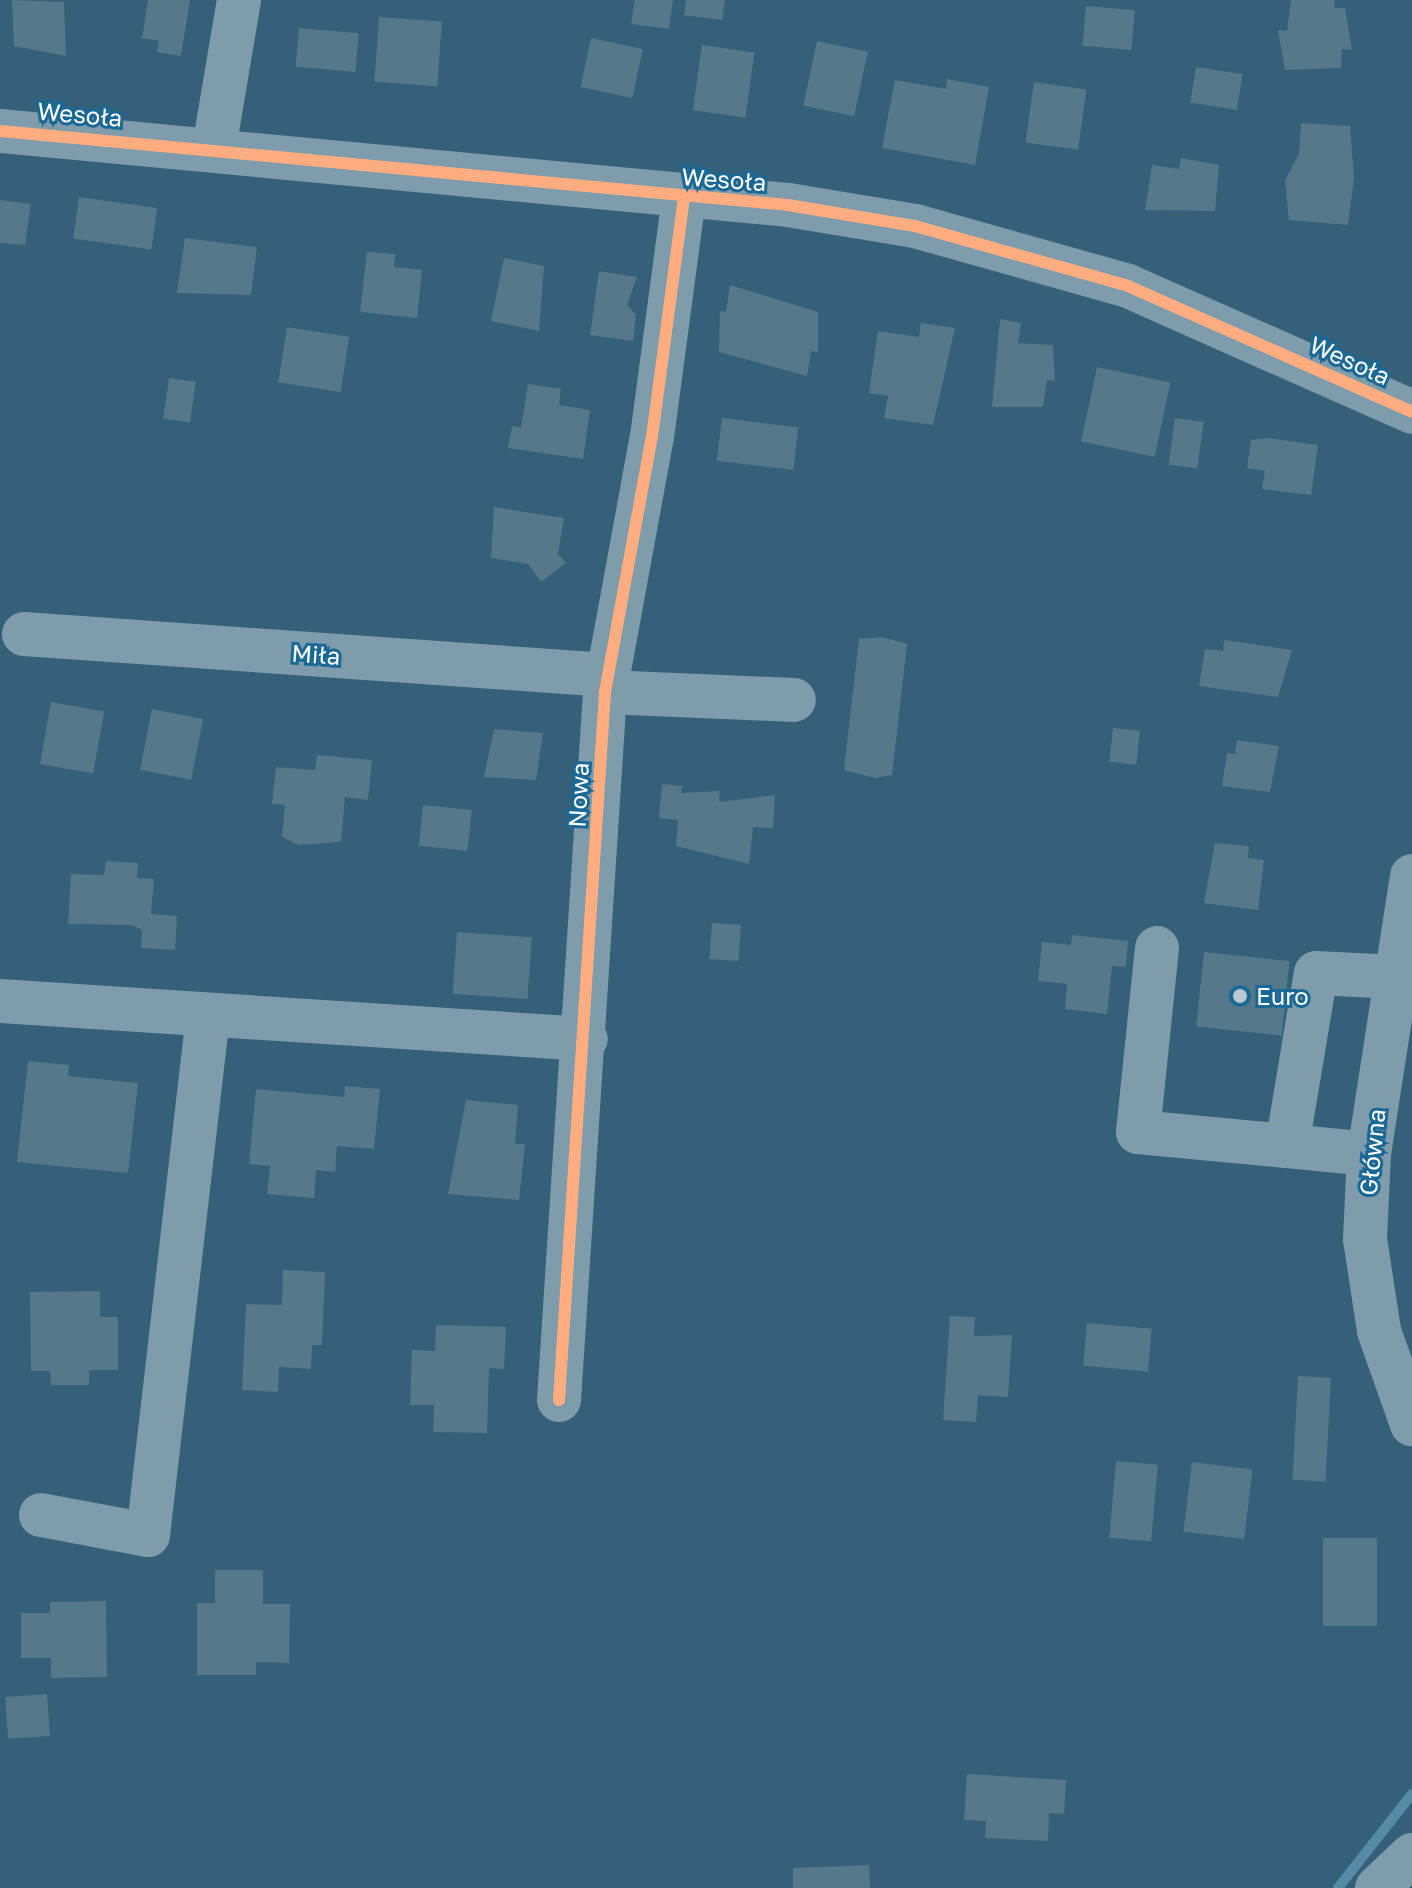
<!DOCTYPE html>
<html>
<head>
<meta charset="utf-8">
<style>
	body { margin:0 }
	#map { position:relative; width:1412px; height:1888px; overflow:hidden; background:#356079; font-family:"Golos Text",sans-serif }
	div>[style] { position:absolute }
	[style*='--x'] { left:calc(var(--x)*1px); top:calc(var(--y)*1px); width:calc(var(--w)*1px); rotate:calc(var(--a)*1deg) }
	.stream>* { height:10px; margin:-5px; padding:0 5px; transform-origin:5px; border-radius:5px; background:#568ba8 }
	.building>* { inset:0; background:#55788b; transform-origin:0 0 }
	.minor>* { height:44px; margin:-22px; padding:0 22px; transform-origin:22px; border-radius:22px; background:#7e9cab }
	.cycleway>* { height:12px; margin:-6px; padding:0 6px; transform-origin:6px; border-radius:6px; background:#ffac80 }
	.dots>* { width:22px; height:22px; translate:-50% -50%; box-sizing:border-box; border:4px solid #196895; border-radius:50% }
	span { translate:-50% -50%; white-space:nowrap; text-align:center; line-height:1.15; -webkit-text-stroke:6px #196895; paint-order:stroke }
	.street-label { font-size:24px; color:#fff }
	.poi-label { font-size:24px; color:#fff }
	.left { translate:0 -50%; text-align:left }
</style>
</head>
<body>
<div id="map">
	<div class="stream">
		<div style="--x:1338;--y:1888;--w:120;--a:-51.8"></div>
	</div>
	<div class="building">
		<div style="clip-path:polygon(12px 0,64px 2px,66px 56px,14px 46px)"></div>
		<div style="clip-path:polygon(148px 0,190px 0,181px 56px,157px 52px,159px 41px,142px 38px)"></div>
		<div style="clip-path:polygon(635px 0,673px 0,669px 29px,631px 24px)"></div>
		<div style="clip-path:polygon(686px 0,725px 0,722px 20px,684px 15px)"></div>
		<div style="clip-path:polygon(1291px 0,1335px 0,1334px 8px,1345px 8px,1352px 50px,1342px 49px,1341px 68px,1285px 70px,1278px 30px,1287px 31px)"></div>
		<div style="left:1086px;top:6px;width:49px;height:40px;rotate:5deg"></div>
		<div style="left:379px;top:17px;width:63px;height:65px;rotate:4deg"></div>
		<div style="left:299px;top:28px;width:60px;height:39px;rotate:5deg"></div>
		<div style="left:591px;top:38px;width:53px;height:50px;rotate:12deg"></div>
		<div style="left:817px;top:41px;width:52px;height:66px;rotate:12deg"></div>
		<div style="left:702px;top:45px;width:53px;height:66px;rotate:8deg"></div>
		<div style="left:1196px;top:67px;width:47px;height:36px;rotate:9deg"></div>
		<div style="clip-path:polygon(947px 79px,989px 87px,975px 165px,882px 148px,895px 80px,946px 89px)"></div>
		<div style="left:1034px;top:82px;width:53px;height:61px;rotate:8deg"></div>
		<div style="clip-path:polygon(1301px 123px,1350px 126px,1354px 178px,1348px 225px,1289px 220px,1285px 180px,1299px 154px)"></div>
		<div style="clip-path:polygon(1181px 158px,1219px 165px,1215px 211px,1145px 210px,1152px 165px,1179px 169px)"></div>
		<div style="left:79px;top:197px;width:79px;height:42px;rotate:8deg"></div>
		<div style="clip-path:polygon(0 200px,31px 204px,25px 245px,0 243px)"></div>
		<div style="clip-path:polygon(185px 238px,257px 247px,251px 295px,177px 293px)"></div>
		<div style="clip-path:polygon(367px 252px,395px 254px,394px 267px,422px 270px,417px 318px,360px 312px)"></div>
		<div style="clip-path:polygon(504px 258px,544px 266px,539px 331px,491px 321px)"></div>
		<div style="clip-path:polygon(599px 271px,637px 277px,627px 305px,636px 315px,633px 341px,590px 335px)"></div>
		<div style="clip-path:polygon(730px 285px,818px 312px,818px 352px,811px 351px,807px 376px,719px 352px,720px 311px,726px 312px)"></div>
		<div style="clip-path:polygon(1000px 319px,1021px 323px,1018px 343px,1053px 345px,1055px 381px,1047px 380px,1043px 407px,992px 407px)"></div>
		<div style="clip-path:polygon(921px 323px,955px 328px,933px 425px,884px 418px,888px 396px,869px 393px,878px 331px,919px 337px)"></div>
		<div style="left:287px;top:327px;width:63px;height:56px;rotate:9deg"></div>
		<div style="left:1097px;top:367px;width:75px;height:76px;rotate:12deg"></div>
		<div style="left:169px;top:378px;width:27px;height:41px;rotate:8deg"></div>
		<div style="clip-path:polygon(528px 384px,561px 389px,559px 405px,590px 410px,583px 459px,508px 448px,512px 426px,521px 428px)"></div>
		<div style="left:722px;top:418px;width:77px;height:43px;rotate:7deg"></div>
		<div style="left:1175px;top:418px;width:29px;height:47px;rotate:8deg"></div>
		<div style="clip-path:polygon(1269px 438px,1318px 445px,1311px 495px,1262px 489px,1265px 471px,1247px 468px,1251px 440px)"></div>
		<div style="clip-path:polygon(494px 507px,564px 518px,558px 554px,566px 563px,541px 582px,528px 564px,491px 558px)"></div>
		<div style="clip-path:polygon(882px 637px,907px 644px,892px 775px,875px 778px,844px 770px,859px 639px)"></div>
		<div style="clip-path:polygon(1224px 640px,1292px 650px,1278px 697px,1199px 686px,1205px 649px,1223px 651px)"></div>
		<div style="left:51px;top:702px;width:54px;height:63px;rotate:10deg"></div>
		<div style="left:152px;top:709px;width:52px;height:62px;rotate:11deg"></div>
		<div style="left:1113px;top:728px;width:27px;height:34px;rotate:6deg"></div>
		<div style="clip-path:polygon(494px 729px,543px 733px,536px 780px,484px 777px)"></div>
		<div style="clip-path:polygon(1237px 740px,1279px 746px,1270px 792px,1222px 786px,1227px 753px,1235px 754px)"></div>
		<div style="clip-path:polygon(317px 755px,372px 760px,368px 800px,345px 797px,341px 842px,299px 845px,282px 837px,285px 805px,272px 804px,276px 767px,315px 770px)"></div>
		<div style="clip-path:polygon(662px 784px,682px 786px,681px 793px,720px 791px,719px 802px,775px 795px,773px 828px,753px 827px,749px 864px,676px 846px,678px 820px,659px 818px)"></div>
		<div style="left:423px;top:805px;width:49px;height:41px;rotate:6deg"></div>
		<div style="clip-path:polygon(1215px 843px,1249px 846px,1248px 858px,1264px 860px,1258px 910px,1204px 903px)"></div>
		<div style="clip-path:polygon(106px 861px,138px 863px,137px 878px,154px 879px,151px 914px,177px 916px,175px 950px,141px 948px,142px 930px,132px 925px,68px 924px,71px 874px,104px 875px)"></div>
		<div style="left:712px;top:923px;width:29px;height:36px;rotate:4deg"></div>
		<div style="left:457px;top:932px;width:75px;height:62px;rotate:4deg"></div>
		<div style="clip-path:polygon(1072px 935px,1128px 941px,1126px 967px,1112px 966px,1107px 1014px,1065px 1009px,1067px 984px,1038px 981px,1042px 942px,1071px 945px)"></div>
		<div style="left:1204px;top:952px;width:86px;height:75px;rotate:6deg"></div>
		<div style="clip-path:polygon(28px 1061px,69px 1065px,68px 1076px,138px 1083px,128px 1173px,17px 1162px)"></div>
		<div style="clip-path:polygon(345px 1086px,380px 1089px,374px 1149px,337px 1146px,335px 1172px,316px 1170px,314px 1198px,267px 1194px,270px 1166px,249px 1164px,256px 1089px,344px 1097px)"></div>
		<div style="clip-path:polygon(466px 1100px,518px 1105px,515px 1144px,525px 1144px,519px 1200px,448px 1194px)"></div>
		<div style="clip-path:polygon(283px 1270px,325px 1272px,322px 1345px,312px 1345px,311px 1369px,279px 1367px,278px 1392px,242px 1390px,246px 1304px,282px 1305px)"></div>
		<div style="clip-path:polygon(100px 1291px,100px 1317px,118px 1317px,118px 1370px,89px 1370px,89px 1385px,51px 1385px,50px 1371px,31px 1371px,30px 1292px)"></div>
		<div style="clip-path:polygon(950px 1316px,975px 1317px,974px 1336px,1012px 1335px,1008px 1397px,978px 1395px,976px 1422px,943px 1420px)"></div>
		<div style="left:1087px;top:1323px;width:65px;height:43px;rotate:5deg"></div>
		<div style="clip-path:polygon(436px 1325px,506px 1327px,504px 1369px,489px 1368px,487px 1433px,433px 1432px,434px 1405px,410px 1405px,412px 1350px,435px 1351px)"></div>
		<div style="left:1298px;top:1376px;width:33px;height:104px;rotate:3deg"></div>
		<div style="left:1116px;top:1461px;width:42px;height:77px;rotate:5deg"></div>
		<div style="left:1192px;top:1462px;width:61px;height:70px;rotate:7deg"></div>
		<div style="left:1323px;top:1538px;width:54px;height:88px"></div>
		<div style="clip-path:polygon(215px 1570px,263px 1570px,263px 1604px,290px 1604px,289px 1663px,256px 1662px,256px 1675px,197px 1675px,197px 1603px,215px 1603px)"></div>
		<div style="clip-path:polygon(106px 1601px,107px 1677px,51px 1678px,51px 1658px,21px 1658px,21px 1613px,50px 1613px,50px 1602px)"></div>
		<div style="left:47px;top:1694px;width:42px;height:42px;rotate:86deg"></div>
		<div style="clip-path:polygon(967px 1774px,1066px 1780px,1064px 1814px,1049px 1813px,1048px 1841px,985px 1838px,986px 1821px,964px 1820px)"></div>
		<div style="clip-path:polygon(869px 1865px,870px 1888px,793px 1888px,793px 1868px)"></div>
	</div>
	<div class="minor">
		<div style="--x:0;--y:131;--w:791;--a:5.36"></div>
		<div style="--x:788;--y:205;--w:129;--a:9.4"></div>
		<div style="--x:915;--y:226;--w:221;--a:15.7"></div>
		<div style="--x:1128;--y:286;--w:311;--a:23.9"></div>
		<div style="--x:214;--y:148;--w:150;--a:-80.4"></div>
		<div style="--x:24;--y:634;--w:585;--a:4.02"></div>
		<div style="--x:605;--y:692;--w:189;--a:2.4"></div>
		<div style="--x:1412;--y:876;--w:281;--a:98.8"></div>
		<div style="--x:1369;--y:1154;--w:85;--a:92.7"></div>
		<div style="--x:1365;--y:1239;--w:93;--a:81.3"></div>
		<div style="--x:1379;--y:1331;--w:99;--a:70.5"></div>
		<div style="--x:1157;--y:948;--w:185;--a:95.9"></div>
		<div style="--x:1138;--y:1132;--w:150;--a:5.4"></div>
		<div style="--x:0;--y:1001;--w:587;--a:3.71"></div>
		<div style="--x:1369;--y:1154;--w:82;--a:-174.4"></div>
		<div style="--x:1287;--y:1146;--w:175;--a:-80.5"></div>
		<div style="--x:1316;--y:973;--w:80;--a:2.9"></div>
		<div style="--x:559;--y:1400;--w:709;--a:-86.28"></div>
		<div style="--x:605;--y:692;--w:259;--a:-79.6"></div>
		<div style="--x:652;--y:437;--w:241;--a:-82.4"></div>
		<div style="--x:41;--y:1515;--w:109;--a:10.6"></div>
		<div style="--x:148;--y:1535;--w:522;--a:-83.41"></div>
		<div style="--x:1377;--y:1888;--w:48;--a:-43.3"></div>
	</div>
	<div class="cycleway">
		<div style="--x:0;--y:131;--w:791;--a:5.36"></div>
		<div style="--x:788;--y:205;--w:129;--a:9.4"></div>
		<div style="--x:915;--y:226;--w:221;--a:15.7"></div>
		<div style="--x:1128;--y:286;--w:311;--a:23.9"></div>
		<div style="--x:559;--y:1400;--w:709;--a:-86.28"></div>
		<div style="--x:605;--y:692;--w:259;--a:-79.6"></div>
		<div style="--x:652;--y:437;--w:241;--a:-82.4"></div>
	</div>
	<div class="dots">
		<div style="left:1240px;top:996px;background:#b8c7d0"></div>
	</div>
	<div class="street-label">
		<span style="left:80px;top:114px;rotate:5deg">Wesoła</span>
		<span style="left:724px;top:179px;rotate:4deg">Wesoła</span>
		<span style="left:1350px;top:360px;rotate:24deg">Wesoła</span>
		<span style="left:316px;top:654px;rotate:4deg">Miła</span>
		<span style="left:578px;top:795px;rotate:-87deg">Nowa</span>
		<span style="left:1372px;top:1152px;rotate:-84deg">Główna</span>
	</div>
	<div class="poi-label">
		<span class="left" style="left:1256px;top:996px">Euro</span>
	</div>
</div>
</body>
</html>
